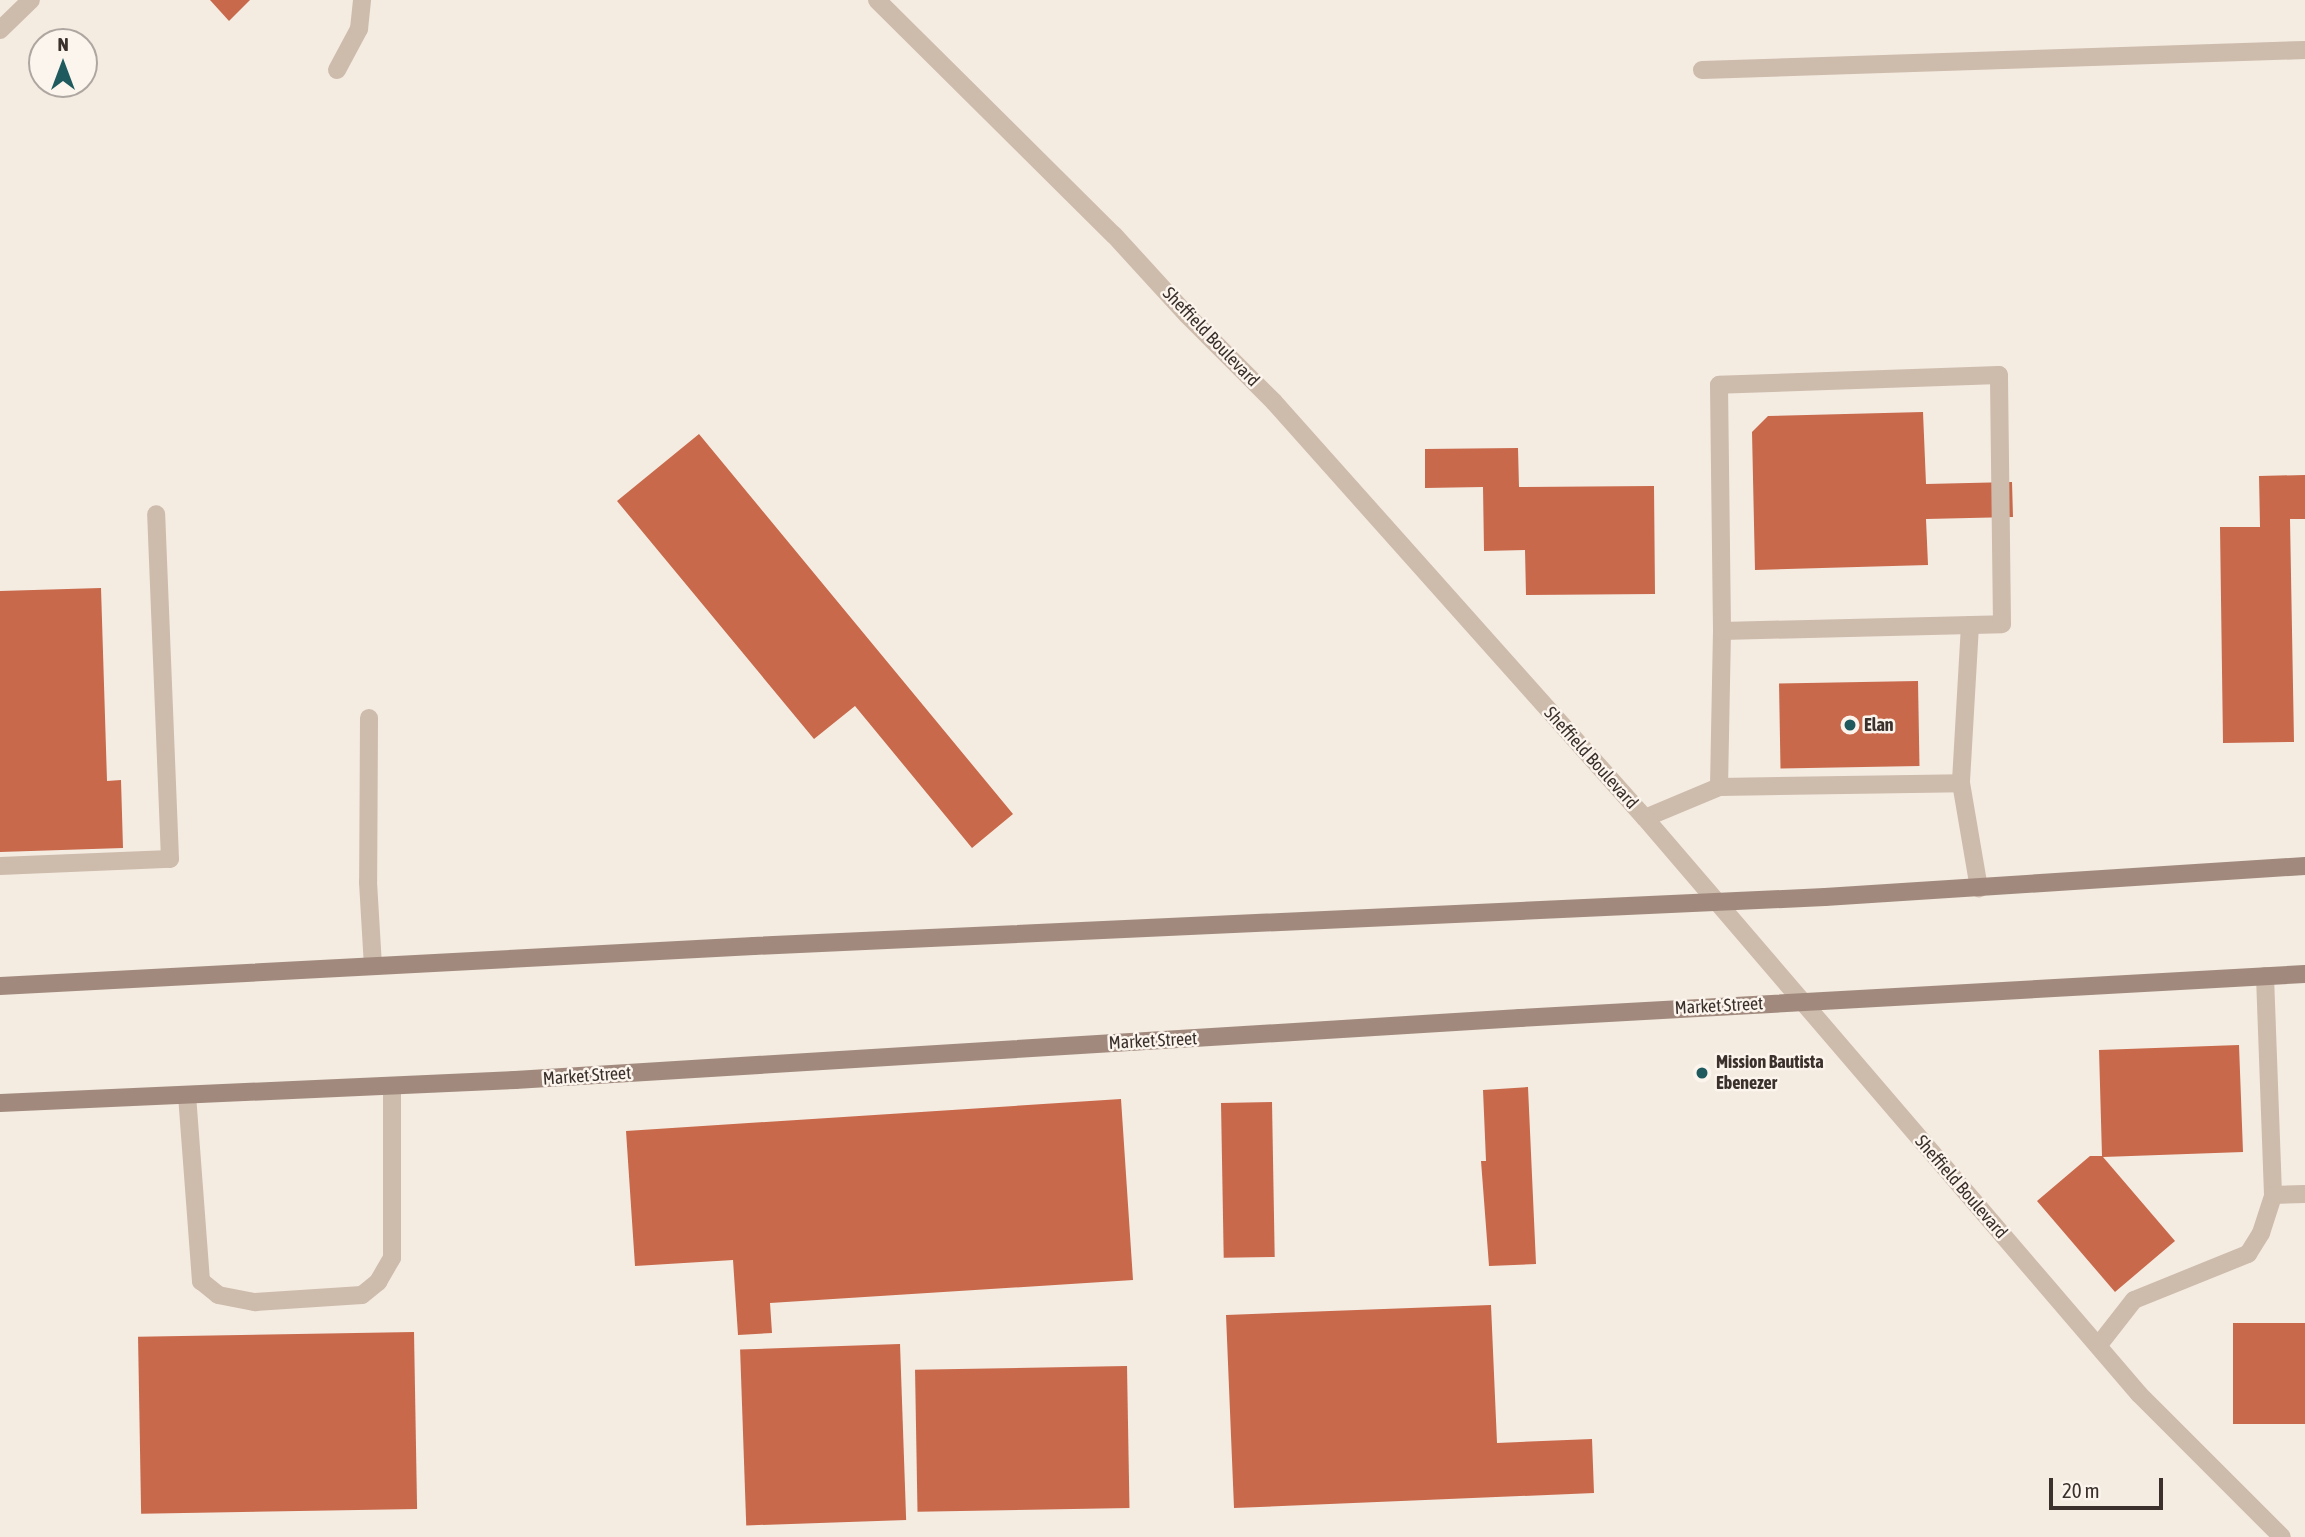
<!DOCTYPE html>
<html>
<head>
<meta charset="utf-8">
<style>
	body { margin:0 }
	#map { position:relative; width:2305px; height:1537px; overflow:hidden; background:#f4ebe1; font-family:"Asap Condensed",sans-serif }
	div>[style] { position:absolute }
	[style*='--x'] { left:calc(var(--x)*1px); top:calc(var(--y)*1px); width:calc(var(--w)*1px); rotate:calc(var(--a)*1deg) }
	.building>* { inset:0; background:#c8694b; transform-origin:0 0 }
	.service>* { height:18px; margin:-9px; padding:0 9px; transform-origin:9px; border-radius:9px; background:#cdbbac }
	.minor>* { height:18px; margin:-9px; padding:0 9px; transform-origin:9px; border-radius:9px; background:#cdbbac }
	.tertiary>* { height:18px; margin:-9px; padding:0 9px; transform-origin:9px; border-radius:9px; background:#cdbbac }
	.secondary>* { height:18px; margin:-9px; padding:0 9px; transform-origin:9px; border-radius:9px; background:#a18a7d }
	.dots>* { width:19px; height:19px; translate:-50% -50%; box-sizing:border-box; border:4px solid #fbf5ee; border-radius:50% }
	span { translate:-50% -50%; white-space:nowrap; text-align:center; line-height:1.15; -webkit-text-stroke:5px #fbf5ee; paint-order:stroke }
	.street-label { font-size:18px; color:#3b302b }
	.poi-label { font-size:18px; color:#3b302b; font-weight:700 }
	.left { translate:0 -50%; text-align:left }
	.north { position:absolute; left:28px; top:28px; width:70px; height:70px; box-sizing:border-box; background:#fbf5ee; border:2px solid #aea6a0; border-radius:50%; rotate:0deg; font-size:19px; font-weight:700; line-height:28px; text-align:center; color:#3b302b }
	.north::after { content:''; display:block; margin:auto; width:24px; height:32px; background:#1f5a5e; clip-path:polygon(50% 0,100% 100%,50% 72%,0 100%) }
	.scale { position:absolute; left:2049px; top:1478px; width:114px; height:32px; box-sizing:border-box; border:4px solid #3b302b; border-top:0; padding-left:9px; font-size:21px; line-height:24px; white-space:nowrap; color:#3b302b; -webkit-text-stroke:5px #fbf5ee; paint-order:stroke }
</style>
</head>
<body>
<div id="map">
	<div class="building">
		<div style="clip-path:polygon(210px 0,250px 0,229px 21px)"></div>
		<div style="clip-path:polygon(1923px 412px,1926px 484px,2012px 482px,2013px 517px,1926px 519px,1928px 565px,1755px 570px,1752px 432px,1768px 416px)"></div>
		<div style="clip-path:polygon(699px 434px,1013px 814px,972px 848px,855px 706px,814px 739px,617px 501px)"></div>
		<div style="clip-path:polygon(1518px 448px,1519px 487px,1654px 486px,1655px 594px,1526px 595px,1525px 550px,1484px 551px,1483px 487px,1425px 488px,1425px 449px)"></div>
		<div style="clip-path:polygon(2305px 475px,2305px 519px,2290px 519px,2294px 742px,2223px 743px,2220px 527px,2260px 527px,2259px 476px)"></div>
		<div style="clip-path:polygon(101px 588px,107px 781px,121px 780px,123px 848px,0 852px,0 591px)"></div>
		<div style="left:1918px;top:681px;width:85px;height:139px;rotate:89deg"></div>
		<div style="clip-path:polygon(2239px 1045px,2243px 1152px,2103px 1157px,2175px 1241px,2115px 1292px,2037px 1201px,2090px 1156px,2102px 1156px,2099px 1050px)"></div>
		<div style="clip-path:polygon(1528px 1087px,1536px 1264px,1489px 1266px,1481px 1161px,1486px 1161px,1483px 1090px)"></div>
		<div style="clip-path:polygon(1121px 1099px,1133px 1280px,770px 1303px,772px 1333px,738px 1335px,733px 1260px,635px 1266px,626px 1131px)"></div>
		<div style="left:1272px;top:1102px;width:155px;height:51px;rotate:89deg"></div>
		<div style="clip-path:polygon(1491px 1305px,1497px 1443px,1592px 1439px,1594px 1493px,1234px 1508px,1226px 1315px)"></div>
		<div style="left:2305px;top:1323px;width:101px;height:72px;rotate:90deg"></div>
		<div style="left:414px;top:1332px;width:177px;height:276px;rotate:89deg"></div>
		<div style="left:900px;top:1344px;width:176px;height:160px;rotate:88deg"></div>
		<div style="left:1127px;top:1366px;width:142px;height:212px;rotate:89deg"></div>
	</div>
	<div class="service">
		<div style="--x:337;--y:70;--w:47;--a:-61.8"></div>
		<div style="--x:359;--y:29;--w:29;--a:-84"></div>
		<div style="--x:1702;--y:70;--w:603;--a:-1.9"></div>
		<div style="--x:1970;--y:625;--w:158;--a:93.3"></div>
		<div style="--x:1961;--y:783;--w:107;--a:80.3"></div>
		<div style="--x:369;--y:718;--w:164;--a:90.3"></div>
		<div style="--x:368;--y:882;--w:84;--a:86.6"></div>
		<div style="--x:1719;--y:787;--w:156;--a:-88.9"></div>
		<div style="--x:1722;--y:631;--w:280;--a:-1.4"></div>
		<div style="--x:2002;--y:624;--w:249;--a:-90.7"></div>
		<div style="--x:1999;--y:375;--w:280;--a:178"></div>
		<div style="--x:1719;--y:385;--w:246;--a:89.3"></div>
		<div style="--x:1645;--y:818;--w:80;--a:-22.7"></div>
		<div style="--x:1719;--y:787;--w:242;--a:-0.9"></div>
		<div style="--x:0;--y:866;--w:170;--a:-2.4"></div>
		<div style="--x:170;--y:859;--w:345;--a:-92.3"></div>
		<div style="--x:2265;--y:976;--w:219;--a:87.9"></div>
		<div style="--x:2273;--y:1195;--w:32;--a:-2"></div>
		<div style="--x:187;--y:1095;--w:187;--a:85.7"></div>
		<div style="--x:201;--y:1281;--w:22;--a:39"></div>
		<div style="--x:218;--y:1295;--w:38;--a:11"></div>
		<div style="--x:255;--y:1302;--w:107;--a:-3.7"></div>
		<div style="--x:362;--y:1295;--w:21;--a:-39"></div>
		<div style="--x:378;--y:1282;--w:28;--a:-60"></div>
		<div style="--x:392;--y:1258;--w:172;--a:-90"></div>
		<div style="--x:2098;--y:1346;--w:58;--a:-52"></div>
		<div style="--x:2134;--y:1300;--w:123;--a:-22"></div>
		<div style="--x:2248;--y:1254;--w:25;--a:-58"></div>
		<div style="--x:2261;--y:1233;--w:40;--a:-72"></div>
	</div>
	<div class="minor">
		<div style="--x:0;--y:30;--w:43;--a:-44.1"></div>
	</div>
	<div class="tertiary">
		<div style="--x:877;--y:0;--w:334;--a:44.8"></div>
		<div style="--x:1114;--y:235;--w:108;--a:47.6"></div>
		<div style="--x:1187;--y:315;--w:123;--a:45"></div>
		<div style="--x:1274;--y:402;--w:557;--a:48.27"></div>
		<div style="--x:1645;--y:818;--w:759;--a:49.38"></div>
		<div style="--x:2139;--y:1394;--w:202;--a:45"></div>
	</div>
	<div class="secondary">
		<div style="--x:0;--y:986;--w:755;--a:-3.04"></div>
		<div style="--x:754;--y:946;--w:1072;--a:-2.62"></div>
		<div style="--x:1825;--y:897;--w:481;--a:-3.7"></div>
		<div style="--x:0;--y:1103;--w:516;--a:-2.56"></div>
		<div style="--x:515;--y:1080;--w:1007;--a:-3.53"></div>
		<div style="--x:1520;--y:1018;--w:786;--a:-3.21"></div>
	</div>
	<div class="dots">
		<div style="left:1850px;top:725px;background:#1f5a5e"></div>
		<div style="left:1702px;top:1073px;background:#1f5a5e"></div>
	</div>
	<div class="street-label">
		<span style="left:1211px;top:337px;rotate:46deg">Sheffield Boulevard</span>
		<span style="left:1591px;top:758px;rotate:48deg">Sheffield Boulevard</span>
		<span style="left:1719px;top:1006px;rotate:-3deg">Market Street</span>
		<span style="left:1153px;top:1041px;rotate:-3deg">Market Street</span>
		<span style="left:587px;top:1076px;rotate:-4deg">Market Street</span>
		<span style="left:1961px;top:1187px;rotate:49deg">Sheffield Boulevard</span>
	</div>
	<div class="poi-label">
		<span class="left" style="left:1864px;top:725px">Elan</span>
		<span class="left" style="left:1716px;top:1073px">Mission Bautista<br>Ebenezer</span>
	</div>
	<div class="north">N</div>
	<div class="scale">20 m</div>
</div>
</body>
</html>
